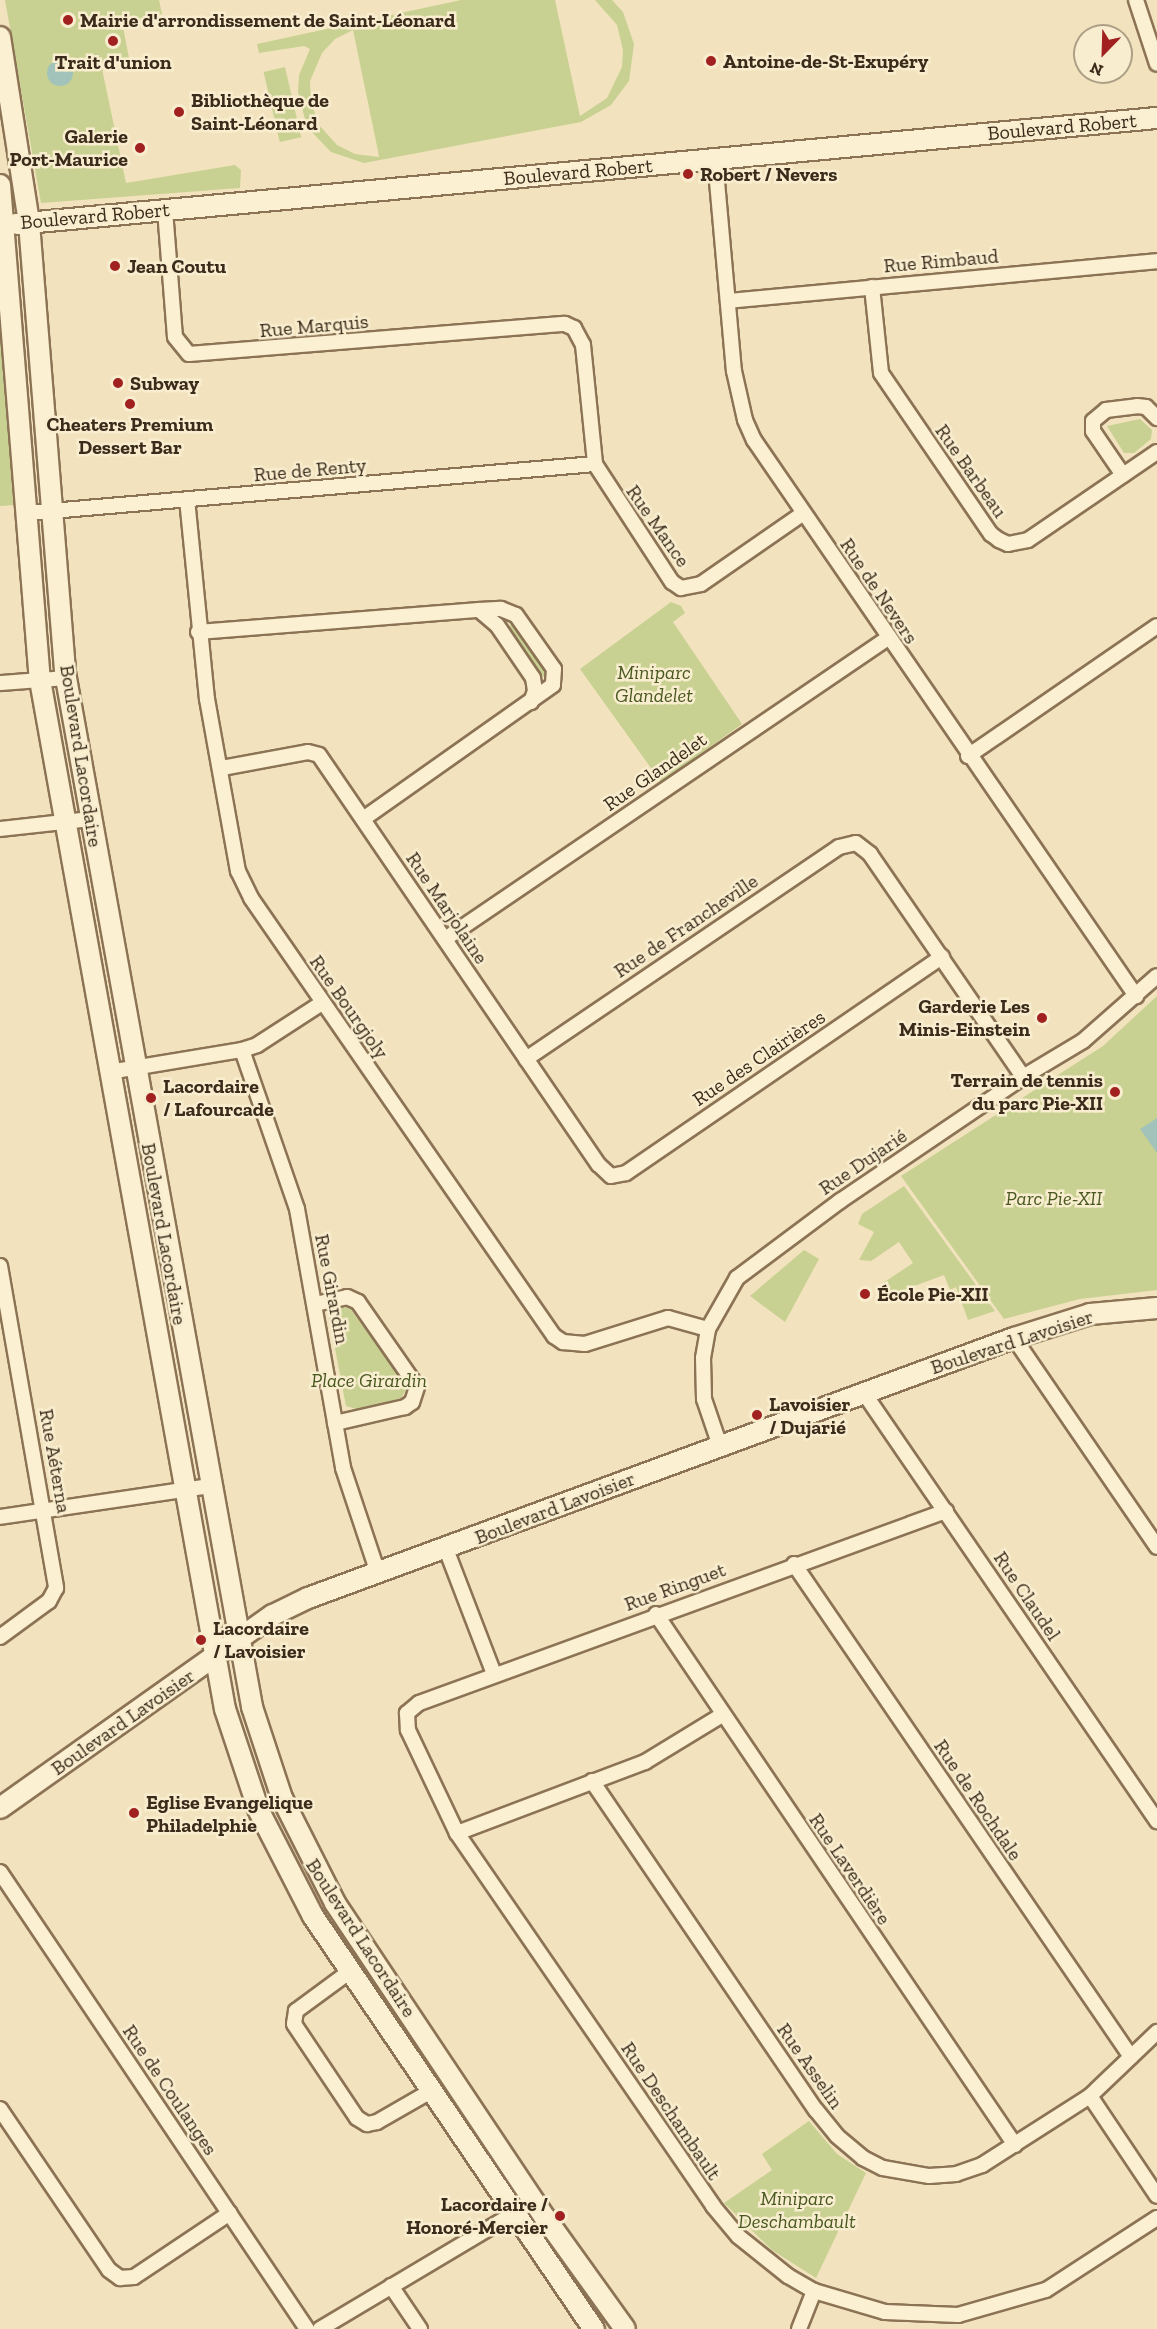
<!DOCTYPE html>
<html>
<head>
<meta charset="utf-8">
<style>
	body { margin:0 }
	#map { position:relative; width:1157px; height:2329px; overflow:hidden; background:#f2e3be; font-family:"Zilla Slab",serif }
	div>[style] { position:absolute }
	[style*='--x'] { left:calc(var(--x)*1px); top:calc(var(--y)*1px); width:calc(var(--w)*1px); rotate:calc(var(--a)*1deg) }
	.green>* { inset:0; background:#c8d191; transform-origin:0 0 }
	.water>* { inset:0; background:#a2c3ba }
	.round { border-radius:50% }
	.roads { filter:drop-shadow(2px 0 #8c7355) drop-shadow(-2px 0 #8c7355) drop-shadow(0 2px #8c7355) drop-shadow(0 -2px #8c7355) }
	.street>* { height:14px; margin:-7px; padding:0 7px; transform-origin:7px; border-radius:7px; background:#fcf0d2 }
	.secondary>* { height:20px; margin:-10px; padding:0 10px; transform-origin:10px; border-radius:10px; background:#fcf0d2 }
	.dots>* { width:16px; height:16px; translate:-50% -50%; box-sizing:border-box; border:3px solid #f8edce; border-radius:50% }
	span { translate:-50% -50%; white-space:nowrap; text-align:center; line-height:1.15; -webkit-text-stroke:5px #f8edce; paint-order:stroke }
	.poi-label { font-size:20px; color:#3a2b1b; font-weight:700 }
	.left { translate:0 -50%; text-align:left }
	.right { translate:-100% -50%; text-align:right }
	.street-label { font-size:20px; color:#3a2b1b }
	.park-label { font-size:20px; color:#495820; font-style:italic }
	.north { position:absolute; left:1073px; top:24px; width:60px; height:60px; box-sizing:border-box; background:#f8edce; border:2px solid #ac9f86; border-radius:50%; rotate:203deg; font-size:16px; font-weight:700; line-height:24px; text-align:center; color:#3a2b1b }
	.north::after { content:''; display:block; margin:auto; width:21px; height:27px; background:#a02120; clip-path:polygon(50% 0,100% 100%,50% 72%,0 100%) }
</style>
</head>
<body>
<div id="map">
	<div class="green">
		<div style="clip-path:polygon(5px 0,159px 0,162px 14px,122px 22px,129px 58px,101px 64px,126px 183px,235px 165px,241px 170px,240px 188px,41px 203px)"></div>
		<div style="clip-path:polygon(evenodd,461px 0,555px 0,580px 116px,607px 98px,622px 67px,623px 50px,617px 25px,595px 0,612px 0,623px 12px,634px 44px,629px 81px,611px 105px,581px 122px,364px 163px,331px 152px,307px 127px,298px 92px,299px 75px,310px 49px,304px 46px,259px 53px,257px 44px,461px 0,353px 30px,379px 156px,379px 157px,355px 154px,337px 145px,319px 125px,311px 102px,310px 81px,322px 53px,335px 39px,353px 30px)"></div>
		<div style="left:285px;top:67px;width:72px;height:22px;rotate:77deg"></div>
		<div style="clip-path:polygon(0 332px,14px 505px,0 506px)"></div>
		<div style="clip-path:polygon(1140px 419px,1152px 430px,1151px 439px,1134px 453px,1124px 453px,1107px 426px)"></div>
		<div style="clip-path:polygon(671px 602px,681px 606px,685px 613px,673px 622px,742px 724px,661px 782px,580px 669px)"></div>
		<div style="clip-path:polygon(515px 623px,548px 671px,547px 677px,539px 676px,506px 628px)"></div>
		<div style="clip-path:polygon(1157px 996px,1157px 1290px,1080px 1299px,1004px 1319px,901px 1176px,1103px 1046px)"></div>
		<div style="clip-path:polygon(904px 1186px,995px 1311px,968px 1320px,956px 1287px,950px 1290px,944px 1275px,890px 1295px,880px 1285px,913px 1263px,899px 1242px,871px 1261px,859px 1260px,874px 1232px,858px 1224px,862px 1214px)"></div>
		<div style="clip-path:polygon(804px 1250px,819px 1259px,785px 1322px,750px 1296px)"></div>
		<div style="clip-path:polygon(349px 1307px,404px 1383px,406px 1390px,401px 1398px,359px 1410px,346px 1406px,329px 1317px,335px 1309px)"></div>
		<div style="clip-path:polygon(809px 2121px,837px 2154px,866px 2173px,816px 2278px,772px 2250px,724px 2203px,772px 2170px,762px 2154px)"></div>
	</div>
	<div class="water">
		<div class="round" style="left:47px;top:60px;width:26px;height:26px"></div>
		<div style="clip-path:polygon(1157px 1118px,1157px 1153px,1140px 1129px)"></div>
	</div>
	<div class="roads">
		<div class="street">
			<div style="--x:1136;--y:0;--w:67;--a:71.8"></div>
			<div style="--x:715;--y:159;--w:213;--a:84.9"></div>
			<div style="--x:734;--y:371;--w:50;--a:77.3"></div>
			<div style="--x:745;--y:420;--w:22;--a:66"></div>
			<div style="--x:754;--y:440;--w:675;--a:55.51"></div>
			<div style="--x:165;--y:210;--w:127;--a:85.5"></div>
			<div style="--x:175;--y:337;--w:22;--a:51"></div>
			<div style="--x:189;--y:354;--w:377;--a:-4.6"></div>
			<div style="--x:565;--y:324;--w:10;--a:24"></div>
			<div style="--x:574;--y:328;--w:19;--a:62"></div>
			<div style="--x:583;--y:345;--w:120;--a:84.2"></div>
			<div style="--x:595;--y:464;--w:141;--a:56.9"></div>
			<div style="--x:672;--y:582;--w:11;--a:34"></div>
			<div style="--x:681;--y:588;--w:20;--a:-11"></div>
			<div style="--x:701;--y:584;--w:123;--a:-34.7"></div>
			<div style="--x:872;--y:287;--w:86;--a:84"></div>
			<div style="--x:881;--y:373;--w:195;--a:55.7"></div>
			<div style="--x:991;--y:534;--w:10;--a:37"></div>
			<div style="--x:999;--y:540;--w:10;--a:24"></div>
			<div style="--x:1008;--y:544;--w:20;--a:-11"></div>
			<div style="--x:1028;--y:540;--w:156;--a:-34.3"></div>
			<div style="--x:728;--y:301;--w:431;--a:-5.3"></div>
			<div style="--x:1123;--y:475;--w:53;--a:-124.3"></div>
			<div style="--x:1093;--y:431;--w:10;--a:-90"></div>
			<div style="--x:1093;--y:421;--w:17;--a:-40"></div>
			<div style="--x:1106;--y:410;--w:31;--a:-7"></div>
			<div style="--x:1137;--y:406;--w:9;--a:6"></div>
			<div style="--x:1146;--y:407;--w:16;--a:45"></div>
			<div style="--x:187;--y:499;--w:201;--a:84.3"></div>
			<div style="--x:207;--y:699;--w:175;--a:79.8"></div>
			<div style="--x:238;--y:871;--w:30;--a:64"></div>
			<div style="--x:251;--y:898;--w:533;--a:55.33"></div>
			<div style="--x:554;--y:1336;--w:11;--a:34"></div>
			<div style="--x:563;--y:1342;--w:22;--a:5"></div>
			<div style="--x:585;--y:1344;--w:87;--a:-17.4"></div>
			<div style="--x:668;--y:1318;--w:41;--a:15.4"></div>
			<div style="--x:28;--y:513;--w:569;--a:-4.94"></div>
			<div style="--x:479;--y:610;--w:23;--a:40"></div>
			<div style="--x:497;--y:625;--w:64;--a:55.8"></div>
			<div style="--x:533;--y:678;--w:13;--a:81"></div>
			<div style="--x:535;--y:691;--w:12;--a:110"></div>
			<div style="--x:198;--y:632;--w:282;--a:-4.5"></div>
			<div style="--x:479;--y:610;--w:22;--a:-3"></div>
			<div style="--x:501;--y:609;--w:16;--a:22"></div>
			<div style="--x:516;--y:615;--w:66;--a:54.9"></div>
			<div style="--x:554;--y:669;--w:16;--a:94"></div>
			<div style="--x:553;--y:685;--w:232;--a:144.8"></div>
			<div style="--x:0;--y:683;--w:66;--a:-4.3"></div>
			<div style="--x:968;--y:756;--w:229;--a:-34.5"></div>
			<div style="--x:222;--y:768;--w:87;--a:-10.5"></div>
			<div style="--x:308;--y:752;--w:11;--a:15"></div>
			<div style="--x:319;--y:755;--w:496;--a:55.7"></div>
			<div style="--x:599;--y:1165;--w:16;--a:43"></div>
			<div style="--x:611;--y:1176;--w:15;--a:-11"></div>
			<div style="--x:626;--y:1173;--w:383;--a:-34.4"></div>
			<div style="--x:0;--y:829;--w:91;--a:-6.3"></div>
			<div style="--x:445;--y:939;--w:536;--a:-34.19"></div>
			<div style="--x:242;--y:1050;--w:168;--a:70.9"></div>
			<div style="--x:297;--y:1209;--w:263;--a:79.9"></div>
			<div style="--x:343;--y:1468;--w:111;--a:71.6"></div>
			<div style="--x:526;--y:1059;--w:378;--a:-34.1"></div>
			<div style="--x:839;--y:847;--w:17;--a:-13"></div>
			<div style="--x:856;--y:843;--w:18;--a:38"></div>
			<div style="--x:870;--y:854;--w:270;--a:55.5"></div>
			<div style="--x:109;--y:1072;--w:135;--a:-9.4"></div>
			<div style="--x:242;--y:1050;--w:16;--a:-18"></div>
			<div style="--x:257;--y:1045;--w:77;--a:-32.9"></div>
			<div style="--x:0;--y:1266;--w:327;--a:80.1"></div>
			<div style="--x:56;--y:1588;--w:15;--a:118"></div>
			<div style="--x:49;--y:1601;--w:61;--a:143.7"></div>
			<div style="--x:315;--y:1304;--w:33;--a:-12"></div>
			<div style="--x:347;--y:1297;--w:12;--a:24"></div>
			<div style="--x:358;--y:1302;--w:103;--a:55.2"></div>
			<div style="--x:417;--y:1387;--w:16;--a:108"></div>
			<div style="--x:412;--y:1402;--w:9;--a:144"></div>
			<div style="--x:405;--y:1407;--w:72;--a:167.1"></div>
			<div style="--x:1014;--y:1338;--w:253;--a:55.6"></div>
			<div style="--x:864;--y:1393;--w:519;--a:55.61"></div>
			<div style="--x:720;--y:1446;--w:50;--a:-108.8"></div>
			<div style="--x:704;--y:1399;--w:41;--a:-91.4"></div>
			<div style="--x:703;--y:1358;--w:29;--a:-80"></div>
			<div style="--x:708;--y:1329;--w:59;--a:-60.4"></div>
			<div style="--x:737;--y:1278;--w:129;--a:-36.8"></div>
			<div style="--x:840;--y:1201;--w:221;--a:-34.1"></div>
			<div style="--x:1023;--y:1077;--w:70;--a:-31"></div>
			<div style="--x:1083;--y:1041;--w:98;--a:-41.3"></div>
			<div style="--x:946;--y:1511;--w:561;--a:159.98"></div>
			<div style="--x:419;--y:1703;--w:16;--a:140"></div>
			<div style="--x:407;--y:1713;--w:17;--a:87"></div>
			<div style="--x:408;--y:1730;--w:114;--a:64.6"></div>
			<div style="--x:457;--y:1833;--w:452;--a:55.5"></div>
			<div style="--x:713;--y:2206;--w:39;--a:50"></div>
			<div style="--x:738;--y:2236;--w:64;--a:38.7"></div>
			<div style="--x:788;--y:2276;--w:30;--a:30"></div>
			<div style="--x:814;--y:2291;--w:74;--a:16.5"></div>
			<div style="--x:885;--y:2312;--w:73;--a:2.4"></div>
			<div style="--x:958;--y:2315;--w:91;--a:-15.9"></div>
			<div style="--x:1046;--y:2290;--w:132;--a:-33"></div>
			<div style="--x:0;--y:1517;--w:212;--a:-8.4"></div>
			<div style="--x:446;--y:1549;--w:134;--a:69"></div>
			<div style="--x:794;--y:1564;--w:597;--a:55.64"></div>
			<div style="--x:656;--y:1614;--w:641;--a:55.94"></div>
			<div style="--x:592;--y:1781;--w:398;--a:55.8"></div>
			<div style="--x:816;--y:2110;--w:33;--a:51"></div>
			<div style="--x:837;--y:2136;--w:34;--a:40"></div>
			<div style="--x:863;--y:2158;--w:22;--a:27"></div>
			<div style="--x:883;--y:2168;--w:47;--a:9.9"></div>
			<div style="--x:929;--y:2176;--w:27;--a:-4"></div>
			<div style="--x:956;--y:2174;--w:28;--a:-19"></div>
			<div style="--x:982;--y:2165;--w:128;--a:-32.6"></div>
			<div style="--x:1090;--y:2096;--w:93;--a:-43.7"></div>
			<div style="--x:457;--y:1833;--w:201;--a:-20.7"></div>
			<div style="--x:645;--y:1762;--w:90;--a:-31.4"></div>
			<div style="--x:0;--y:1872;--w:551;--a:56.11"></div>
			<div style="--x:349;--y:1972;--w:66;--a:143.7"></div>
			<div style="--x:296;--y:2011;--w:13;--a:99"></div>
			<div style="--x:294;--y:2024;--w:113;--a:56.2"></div>
			<div style="--x:357;--y:2118;--w:12;--a:31"></div>
			<div style="--x:367;--y:2124;--w:10;--a:-11"></div>
			<div style="--x:377;--y:2122;--w:62;--a:-29.9"></div>
			<div style="--x:1090;--y:2096;--w:120;--a:56.2"></div>
			<div style="--x:0;--y:2109;--w:194;--a:55.9"></div>
			<div style="--x:109;--y:2270;--w:14;--a:36"></div>
			<div style="--x:120;--y:2278;--w:14;--a:-4"></div>
			<div style="--x:134;--y:2277;--w:115;--a:-33.7"></div>
			<div style="--x:391;--y:2286;--w:52;--a:56"></div>
			<div style="--x:320;--y:2329;--w:252;--a:-30.8"></div>
			<div style="--x:799;--y:2329;--w:41;--a:-68.5"></div>
		</div>
		<div class="secondary">
			<div style="--x:0;--y:37;--w:188;--a:81.1"></div>
			<div style="--x:29;--y:223;--w:457;--a:85.4"></div>
			<div style="--x:66;--y:678;--w:1046;--a:79.75"></div>
			<div style="--x:252;--y:1707;--w:96;--a:71.8"></div>
			<div style="--x:282;--y:1798;--w:118;--a:63.2"></div>
			<div style="--x:335;--y:1903;--w:380;--a:56.3"></div>
			<div style="--x:546;--y:2219;--w:135;--a:54.3"></div>
			<div style="--x:0;--y:185;--w:497;--a:85.4"></div>
			<div style="--x:40;--y:680;--w:1045;--a:79.81"></div>
			<div style="--x:225;--y:1709;--w:108;--a:71.6"></div>
			<div style="--x:259;--y:1811;--w:118;--a:62.8"></div>
			<div style="--x:313;--y:1916;--w:500;--a:55.8"></div>
			<div style="--x:16;--y:224;--w:1146;--a:-5.31"></div>
			<div style="--x:0;--y:1808;--w:334;--a:-35.3"></div>
			<div style="--x:273;--y:1615;--w:39;--a:-26"></div>
			<div style="--x:308;--y:1598;--w:752;--a:-20.22"></div>
			<div style="--x:1014;--y:1338;--w:80;--a:-17.5"></div>
			<div style="--x:1090;--y:1314;--w:67;--a:-5.1"></div>
		</div>
	</div>
	<div class="dots">
		<div style="left:68px;top:20px;background:#a02120"></div>
		<div style="left:113px;top:41px;background:#a02120"></div>
		<div style="left:711px;top:61px;background:#a02120"></div>
		<div style="left:179px;top:112px;background:#a02120"></div>
		<div style="left:140px;top:148px;background:#a02120"></div>
		<div style="left:688px;top:174px;background:#a02120"></div>
		<div style="left:115px;top:266px;background:#a02120"></div>
		<div style="left:118px;top:383px;background:#a02120"></div>
		<div style="left:130px;top:404px;background:#a02120"></div>
		<div style="left:1042px;top:1018px;background:#a02120"></div>
		<div style="left:1115px;top:1092px;background:#a02120"></div>
		<div style="left:151px;top:1098px;background:#a02120"></div>
		<div style="left:865px;top:1294px;background:#a02120"></div>
		<div style="left:757px;top:1415px;background:#a02120"></div>
		<div style="left:201px;top:1640px;background:#a02120"></div>
		<div style="left:134px;top:1813px;background:#a02120"></div>
		<div style="left:560px;top:2216px;background:#a02120"></div>
	</div>
	<div class="poi-label">
		<span class="left" style="left:80px;top:20px">Mairie d'arrondissement de Saint-Léonard</span>
		<span class="left" style="left:723px;top:61px">Antoine-de-St-Exupéry</span>
		<span style="left:113px;top:62px">Trait d'union</span>
		<span class="left" style="left:191px;top:112px">Bibliothèque de<br>Saint-Léonard</span>
		<span class="right" style="left:128px;top:148px">Galerie<br>Port-Maurice</span>
		<span class="left" style="left:700px;top:174px">Robert / Nevers</span>
		<span class="left" style="left:127px;top:266px">Jean Coutu</span>
		<span class="left" style="left:130px;top:383px">Subway</span>
		<span style="left:130px;top:436px">Cheaters Premium<br>Dessert Bar</span>
		<span class="right" style="left:1030px;top:1018px">Garderie Les<br>Minis-Einstein</span>
		<span class="right" style="left:1103px;top:1092px">Terrain de tennis<br>du parc Pie-XII</span>
		<span class="left" style="left:163px;top:1098px">Lacordaire<br>/ Lafourcade</span>
		<span class="left" style="left:877px;top:1294px">École Pie-XII</span>
		<span class="left" style="left:769px;top:1416px">Lavoisier<br>/ Dujarié</span>
		<span class="left" style="left:213px;top:1640px">Lacordaire<br>/ Lavoisier</span>
		<span class="left" style="left:146px;top:1814px">Eglise Evangelique<br>Philadelphie</span>
		<span class="right" style="left:548px;top:2216px">Lacordaire /<br>Honoré-Mercier</span>
	</div>
	<div class="street-label">
		<span style="left:1062px;top:127px;rotate:-5deg">Boulevard Robert</span>
		<span style="left:578px;top:172px;rotate:-5deg">Boulevard Robert</span>
		<span style="left:95px;top:216px;rotate:-5deg">Boulevard Robert</span>
		<span style="left:941px;top:261px;rotate:-5deg">Rue Rimbaud</span>
		<span style="left:314px;top:326px;rotate:-5deg">Rue Marquis</span>
		<span style="left:310px;top:470px;rotate:-5deg">Rue de Renty</span>
		<span style="left:971px;top:471px;rotate:55deg">Rue Barbeau</span>
		<span style="left:658px;top:526px;rotate:55deg">Rue Mance</span>
		<span style="left:879px;top:591px;rotate:56deg">Rue de Nevers</span>
		<span style="left:81px;top:756px;rotate:81deg">Boulevard Lacordaire</span>
		<span style="left:655px;top:772px;rotate:-35deg">Rue Glandelet</span>
		<span style="left:447px;top:908px;rotate:56deg">Rue Marjolaine</span>
		<span style="left:686px;top:926px;rotate:-34deg">Rue de Francheville</span>
		<span style="left:349px;top:1007px;rotate:55deg">Rue Bourgjoly</span>
		<span style="left:759px;top:1058px;rotate:-34deg">Rue des Clairières</span>
		<span style="left:863px;top:1162px;rotate:-34deg">Rue Dujarié</span>
		<span style="left:164px;top:1234px;rotate:80deg">Boulevard Lacordaire</span>
		<span style="left:332px;top:1289px;rotate:79deg">Rue Girardin</span>
		<span style="left:1012px;top:1342px;rotate:-18deg">Boulevard Lavoisier</span>
		<span style="left:55px;top:1461px;rotate:80deg">Rue Aéterna</span>
		<span style="left:555px;top:1508px;rotate:-21deg">Boulevard Lavoisier</span>
		<span style="left:675px;top:1587px;rotate:-20deg">Rue Ringuet</span>
		<span style="left:1027px;top:1596px;rotate:56deg">Rue Claudel</span>
		<span style="left:123px;top:1722px;rotate:-35deg">Boulevard Lavoisier</span>
		<span style="left:978px;top:1800px;rotate:56deg">Rue de Rochdale</span>
		<span style="left:850px;top:1869px;rotate:56deg">Rue Laverdière</span>
		<span style="left:361px;top:1938px;rotate:57deg">Boulevard Lacordaire</span>
		<span style="left:810px;top:2066px;rotate:55deg">Rue Asselin</span>
		<span style="left:170px;top:2090px;rotate:56deg">Rue de Coulanges</span>
		<span style="left:671px;top:2111px;rotate:56deg">Rue Deschambault</span>
	</div>
	<div class="park-label">
		<span style="left:654px;top:684px">Miniparc<br>Glandelet</span>
		<span style="left:1054px;top:1198px">Parc Pie-XII</span>
		<span style="left:369px;top:1380px">Place Girardin</span>
		<span style="left:797px;top:2210px">Miniparc<br>Deschambault</span>
	</div>
	<div class="north">N</div>
</div>
</body>
</html>
